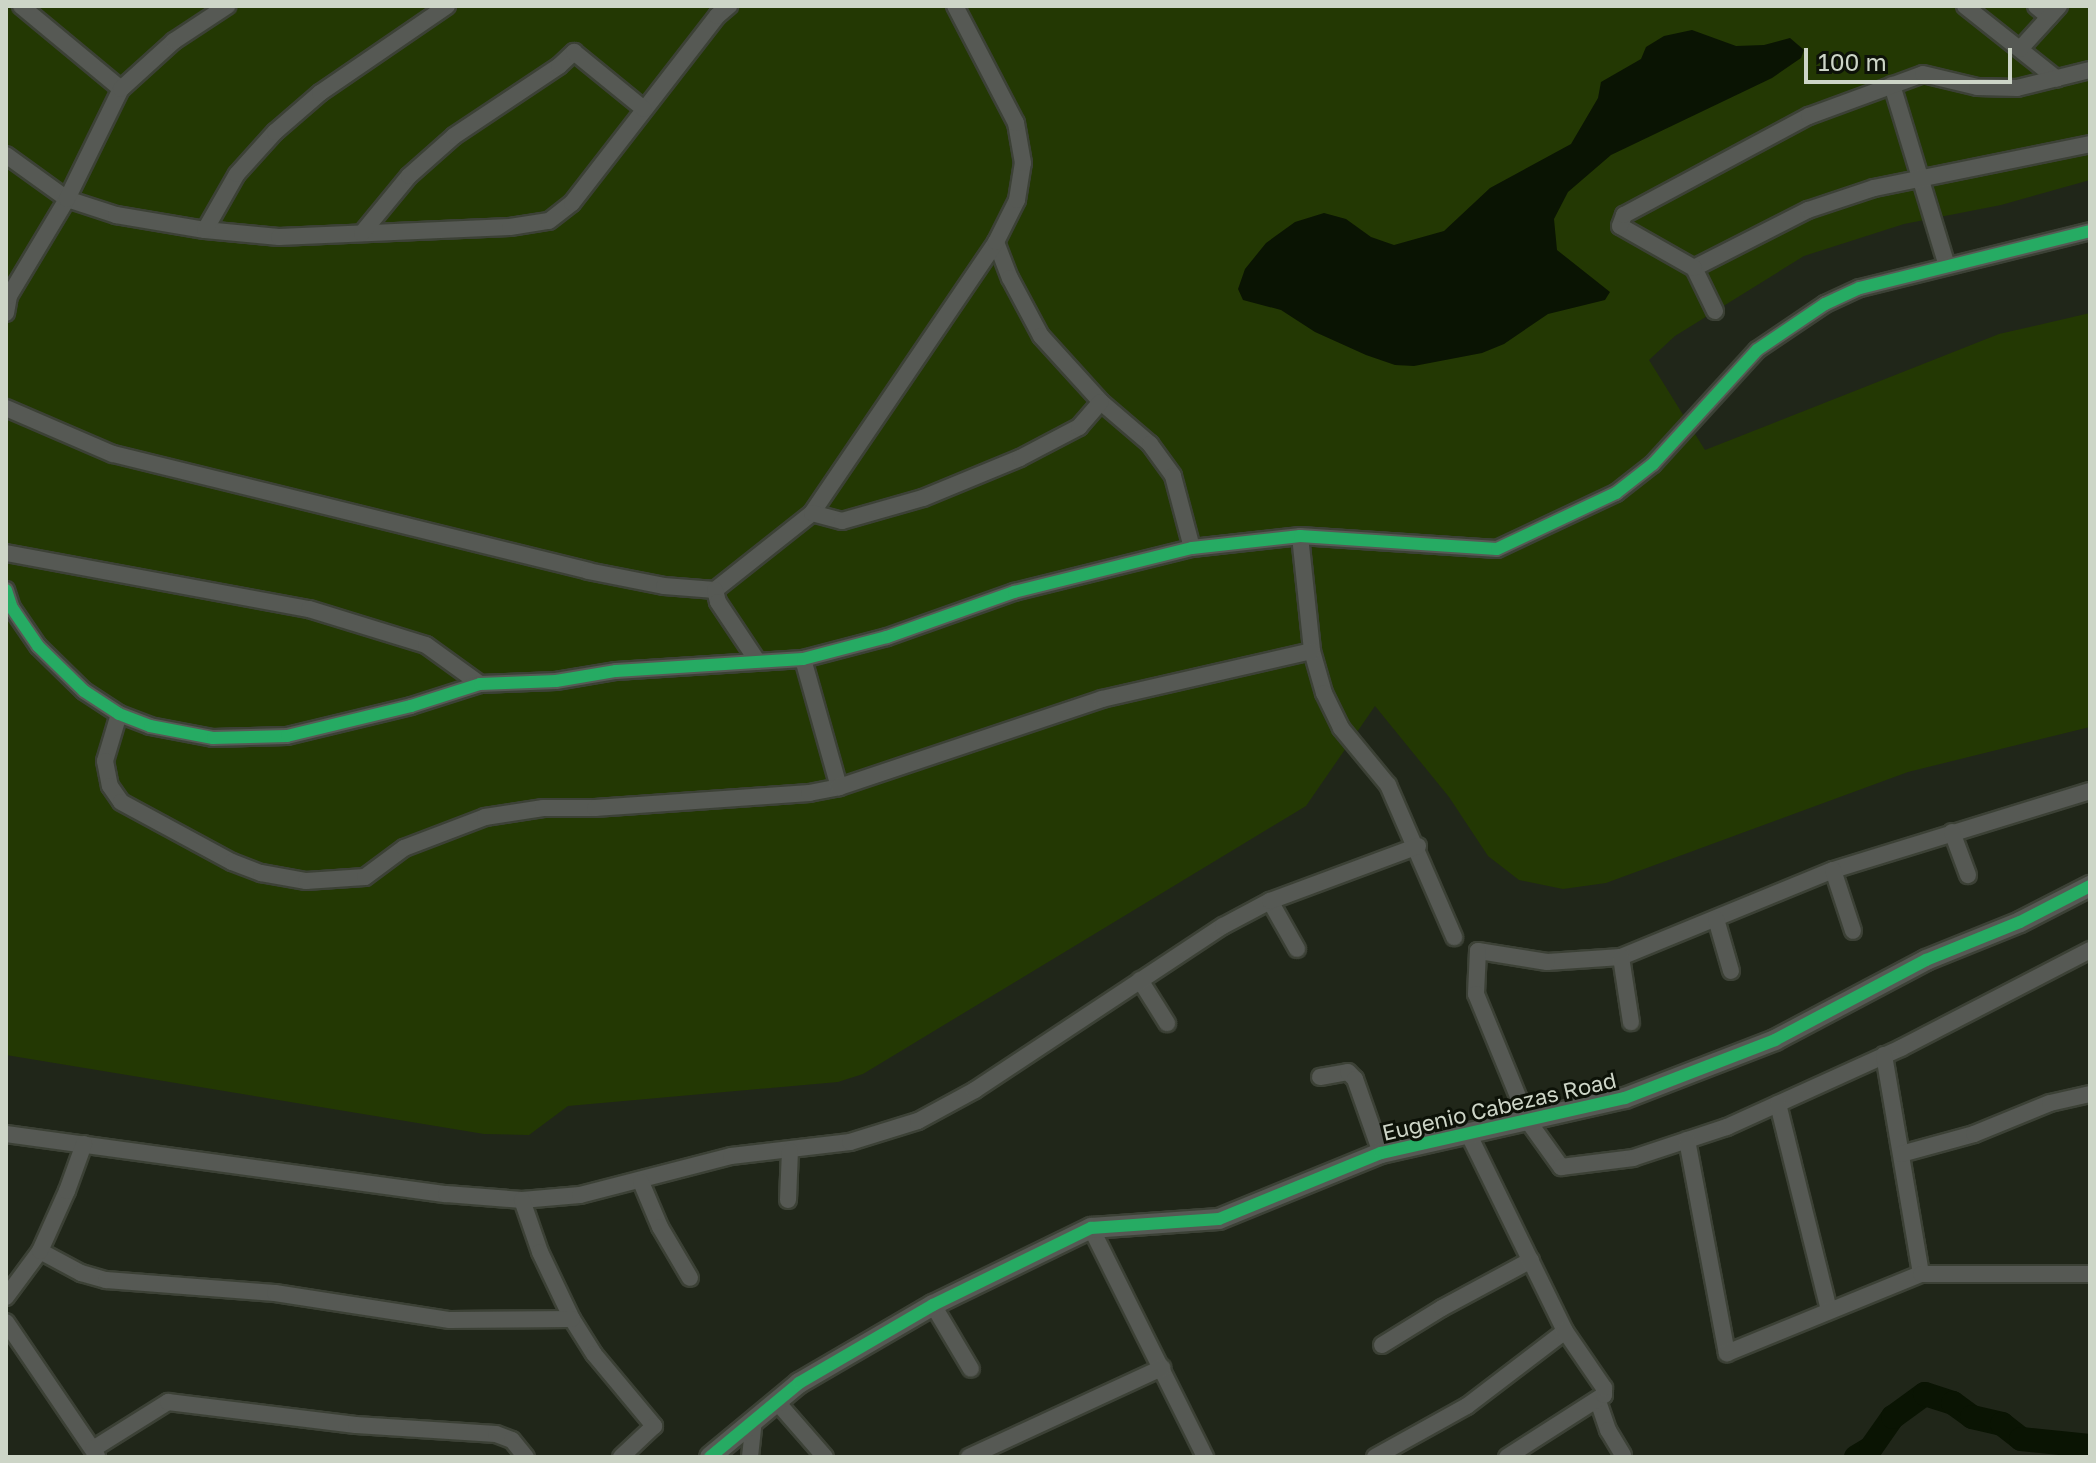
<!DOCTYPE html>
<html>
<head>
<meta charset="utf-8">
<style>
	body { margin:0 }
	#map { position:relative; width:2096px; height:1463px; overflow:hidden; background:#202619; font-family:"Golos Text",sans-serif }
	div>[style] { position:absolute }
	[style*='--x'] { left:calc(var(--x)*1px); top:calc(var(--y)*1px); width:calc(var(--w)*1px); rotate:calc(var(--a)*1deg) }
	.green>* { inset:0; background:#233803 }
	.water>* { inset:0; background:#0a1403 }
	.river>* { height:24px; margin:-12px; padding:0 12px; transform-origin:12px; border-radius:12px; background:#0a1403 }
	.roads { filter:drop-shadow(2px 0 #3c4136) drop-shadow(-2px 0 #3c4136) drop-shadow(0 2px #3c4136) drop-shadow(0 -2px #3c4136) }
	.minor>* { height:16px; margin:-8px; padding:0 8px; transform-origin:8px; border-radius:8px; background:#565954 }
	.tertiary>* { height:20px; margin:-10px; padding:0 10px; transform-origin:10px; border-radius:10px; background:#565954 }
	.cycleway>* { height:12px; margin:-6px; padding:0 6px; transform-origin:6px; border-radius:6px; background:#26ab63 }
	span { translate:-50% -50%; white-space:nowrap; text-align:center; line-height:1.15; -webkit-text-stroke:6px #0d1208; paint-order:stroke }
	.street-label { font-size:22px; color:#cdd5c7 }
	.frame { position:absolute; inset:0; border:8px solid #cdd5c7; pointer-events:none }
	.scale { position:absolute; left:1804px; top:48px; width:208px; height:36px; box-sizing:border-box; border:4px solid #cdd5c7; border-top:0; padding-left:10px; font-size:24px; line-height:28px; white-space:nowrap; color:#cdd5c7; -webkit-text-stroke:6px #0d1208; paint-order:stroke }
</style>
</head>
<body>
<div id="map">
	<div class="green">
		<div style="clip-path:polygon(6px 6px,2090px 6px,2090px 180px,2001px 205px,1904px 224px,1804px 256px,1675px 336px,1649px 360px,1705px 450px,1999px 334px,2090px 313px,2090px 727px,1908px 772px,1606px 883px,1563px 889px,1519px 880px,1488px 856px,1449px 797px,1375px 706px,1306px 806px,863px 1074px,838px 1082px,568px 1106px,529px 1135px,484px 1134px,6px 1055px)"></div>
	</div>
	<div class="water">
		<div style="clip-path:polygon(1692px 30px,1736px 46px,1764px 45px,1790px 38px,1804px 50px,1801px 58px,1772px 78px,1611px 155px,1568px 192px,1554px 219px,1557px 250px,1610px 292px,1605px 300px,1548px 314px,1504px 344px,1482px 353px,1414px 366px,1395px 365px,1366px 355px,1315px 332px,1281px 310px,1243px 300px,1238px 289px,1245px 269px,1266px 243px,1295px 222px,1324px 213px,1346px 219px,1371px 237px,1394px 245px,1444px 231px,1490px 188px,1571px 144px,1598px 98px,1601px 82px,1641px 59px,1646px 47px,1664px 36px)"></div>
	</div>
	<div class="river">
		<div style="--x:1856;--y:1457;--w:17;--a:-31"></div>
		<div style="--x:1871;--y:1448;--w:38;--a:-55"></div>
		<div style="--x:1893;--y:1417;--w:39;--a:-36"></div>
		<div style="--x:1925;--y:1394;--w:29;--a:18"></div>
		<div style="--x:1953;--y:1403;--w:24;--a:36"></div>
		<div style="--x:1972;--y:1417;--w:31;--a:13"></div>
		<div style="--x:2002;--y:1424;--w:24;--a:38"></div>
		<div style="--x:2021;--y:1439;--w:69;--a:5.8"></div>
	</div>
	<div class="roads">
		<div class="minor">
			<div style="--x:21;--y:6;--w:130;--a:39.7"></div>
			<div style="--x:1965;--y:6;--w:117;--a:38.4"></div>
			<div style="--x:2036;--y:6;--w:17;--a:40"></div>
			<div style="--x:2020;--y:49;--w:58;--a:-47.8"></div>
			<div style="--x:1892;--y:85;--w:189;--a:73.1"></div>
			<div style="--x:6;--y:155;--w:75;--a:35.8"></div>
			<div style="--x:67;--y:199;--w:52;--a:18.1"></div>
			<div style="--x:116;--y:215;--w:90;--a:9.6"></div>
			<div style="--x:205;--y:230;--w:74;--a:5.4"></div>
			<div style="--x:279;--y:237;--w:231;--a:-2.5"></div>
			<div style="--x:510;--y:227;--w:39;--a:-9"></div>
			<div style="--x:549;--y:221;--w:29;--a:-38"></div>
			<div style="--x:572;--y:203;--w:237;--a:-52.2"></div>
			<div style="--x:717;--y:16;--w:16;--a:-40"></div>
			<div style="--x:205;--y:230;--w:64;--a:-60.3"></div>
			<div style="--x:237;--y:174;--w:57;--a:-47.9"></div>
			<div style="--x:275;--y:132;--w:60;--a:-40.9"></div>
			<div style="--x:320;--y:93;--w:154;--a:-34.4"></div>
			<div style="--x:362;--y:233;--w:74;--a:-50.5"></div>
			<div style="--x:409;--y:176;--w:60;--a:-41.6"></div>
			<div style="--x:454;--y:136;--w:126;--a:-33.7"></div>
			<div style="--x:559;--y:66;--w:21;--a:-43"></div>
			<div style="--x:574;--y:52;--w:90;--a:39.2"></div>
			<div style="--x:996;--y:242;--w:39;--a:69"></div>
			<div style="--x:1010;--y:278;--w:66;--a:61.9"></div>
			<div style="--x:1041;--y:336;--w:89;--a:47.7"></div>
			<div style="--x:1101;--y:402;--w:65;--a:40.6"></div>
			<div style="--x:1150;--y:444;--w:39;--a:54"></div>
			<div style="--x:1173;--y:476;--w:74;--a:75.2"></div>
			<div style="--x:1694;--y:268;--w:128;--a:-27"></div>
			<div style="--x:1808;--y:210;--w:70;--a:-18.4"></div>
			<div style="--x:1874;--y:188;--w:220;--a:-11.5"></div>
			<div style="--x:1715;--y:311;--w:48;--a:-116"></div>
			<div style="--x:1694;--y:268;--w:85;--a:-150.4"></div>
			<div style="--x:1620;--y:226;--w:12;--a:-70"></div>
			<div style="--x:1624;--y:215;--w:210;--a:-28.2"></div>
			<div style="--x:1809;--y:116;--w:121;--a:-20.2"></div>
			<div style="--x:1923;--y:74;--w:56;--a:13.5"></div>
			<div style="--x:1977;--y:87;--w:40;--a:1.4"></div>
			<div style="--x:2017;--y:88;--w:75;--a:-13.9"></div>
			<div style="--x:6;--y:313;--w:17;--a:-80"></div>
			<div style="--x:9;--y:296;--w:113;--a:-59.1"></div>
			<div style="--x:67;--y:199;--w:123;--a:-63.9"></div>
			<div style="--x:121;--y:89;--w:72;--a:-42.2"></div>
			<div style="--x:174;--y:41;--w:64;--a:-33.4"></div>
			<div style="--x:6;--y:408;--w:116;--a:23.3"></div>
			<div style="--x:113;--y:454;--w:489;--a:13.8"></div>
			<div style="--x:588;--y:571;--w:77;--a:11.2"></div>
			<div style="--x:664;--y:586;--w:51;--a:4.5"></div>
			<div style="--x:715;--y:590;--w:124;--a:-38.4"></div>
			<div style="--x:812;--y:513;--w:328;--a:-55.8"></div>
			<div style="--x:996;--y:242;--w:47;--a:-63.4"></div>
			<div style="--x:1017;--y:200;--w:37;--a:-81"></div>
			<div style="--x:1023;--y:163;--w:41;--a:-99.9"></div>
			<div style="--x:1016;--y:123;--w:132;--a:-117.5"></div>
			<div style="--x:812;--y:513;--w:31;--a:15"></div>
			<div style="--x:842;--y:521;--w:84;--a:-15.9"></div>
			<div style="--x:923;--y:498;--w:105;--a:-22.4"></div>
			<div style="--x:1020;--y:458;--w:67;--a:-27.7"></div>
			<div style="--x:1079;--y:427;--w:33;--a:-49"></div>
			<div style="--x:1300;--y:536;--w:116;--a:84"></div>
			<div style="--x:1312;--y:651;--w:44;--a:74.1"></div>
			<div style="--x:1324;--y:693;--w:39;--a:64"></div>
			<div style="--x:1341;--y:728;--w:74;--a:50.5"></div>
			<div style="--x:1388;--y:785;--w:166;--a:66.5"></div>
			<div style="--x:6;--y:553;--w:308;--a:10.5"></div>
			<div style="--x:309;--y:609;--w:122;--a:17.1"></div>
			<div style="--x:426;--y:645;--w:67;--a:35.8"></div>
			<div style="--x:6;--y:590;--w:19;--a:72"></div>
			<div style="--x:12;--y:608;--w:46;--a:55.6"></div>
			<div style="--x:38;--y:646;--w:64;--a:44.4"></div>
			<div style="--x:84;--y:691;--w:42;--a:33.3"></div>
			<div style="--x:119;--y:714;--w:33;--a:21"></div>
			<div style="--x:150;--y:726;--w:64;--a:10.8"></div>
			<div style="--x:213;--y:738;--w:74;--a:-1.5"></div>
			<div style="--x:287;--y:736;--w:128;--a:-13.6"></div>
			<div style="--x:411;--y:706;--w:72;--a:-17.7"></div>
			<div style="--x:480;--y:684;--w:76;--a:-2.3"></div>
			<div style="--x:556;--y:681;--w:61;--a:-9.5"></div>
			<div style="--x:616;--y:671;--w:187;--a:-3.7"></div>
			<div style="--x:803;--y:659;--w:87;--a:-14.7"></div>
			<div style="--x:887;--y:637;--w:135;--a:-19.5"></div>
			<div style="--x:1014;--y:592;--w:183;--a:-13.9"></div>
			<div style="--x:1192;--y:548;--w:109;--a:-6.3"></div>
			<div style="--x:1300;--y:536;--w:197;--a:3.8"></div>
			<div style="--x:1497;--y:549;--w:132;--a:-25.2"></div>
			<div style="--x:1616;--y:493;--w:47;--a:-38.1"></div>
			<div style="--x:1653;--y:464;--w:154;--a:-47.6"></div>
			<div style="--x:1757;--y:350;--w:82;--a:-34.1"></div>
			<div style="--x:1825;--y:304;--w:38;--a:-25"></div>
			<div style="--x:1860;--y:288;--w:237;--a:-13.9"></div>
			<div style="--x:715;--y:590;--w:12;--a:76"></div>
			<div style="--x:718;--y:602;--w:72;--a:56.3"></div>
			<div style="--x:803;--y:659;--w:133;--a:74.3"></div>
			<div style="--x:119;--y:714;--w:49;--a:106.6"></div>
			<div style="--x:105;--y:761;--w:25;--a:79"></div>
			<div style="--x:110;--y:786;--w:19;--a:55"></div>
			<div style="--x:121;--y:802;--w:126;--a:28.4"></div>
			<div style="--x:232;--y:862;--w:31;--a:21"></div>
			<div style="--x:261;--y:873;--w:46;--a:10.1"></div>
			<div style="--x:306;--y:881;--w:59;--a:-3.9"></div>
			<div style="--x:365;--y:877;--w:49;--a:-36.6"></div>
			<div style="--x:404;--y:848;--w:87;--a:-20.9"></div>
			<div style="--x:485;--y:817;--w:59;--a:-8.8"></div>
			<div style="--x:543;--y:808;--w:52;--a:0"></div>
			<div style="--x:595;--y:808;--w:215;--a:-4"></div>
			<div style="--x:809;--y:793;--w:31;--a:-11"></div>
			<div style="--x:839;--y:787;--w:277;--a:-18.5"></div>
			<div style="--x:1102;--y:699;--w:215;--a:-12.9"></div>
			<div style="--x:2090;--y:791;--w:269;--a:162.9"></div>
			<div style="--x:1833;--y:870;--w:229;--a:157.7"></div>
			<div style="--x:1621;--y:957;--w:74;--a:176.1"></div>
			<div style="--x:1547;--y:962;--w:70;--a:-170.9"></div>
			<div style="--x:1478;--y:951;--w:43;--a:92.7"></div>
			<div style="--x:1476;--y:994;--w:137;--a:67.7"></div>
			<div style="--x:1528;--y:1121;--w:57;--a:54.3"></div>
			<div style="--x:1561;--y:1167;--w:73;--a:-7.1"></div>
			<div style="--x:1633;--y:1158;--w:99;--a:-18.3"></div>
			<div style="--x:1727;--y:1127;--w:191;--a:-24.4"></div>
			<div style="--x:1901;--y:1048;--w:213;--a:-27.4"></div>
			<div style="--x:1952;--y:832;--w:46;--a:69.6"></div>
			<div style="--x:1833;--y:870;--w:64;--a:71.8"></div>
			<div style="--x:1270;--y:901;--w:55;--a:60.6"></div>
			<div style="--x:1716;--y:919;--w:54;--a:73.9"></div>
			<div style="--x:1621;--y:957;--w:66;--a:81.3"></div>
			<div style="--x:1140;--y:980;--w:51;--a:57.9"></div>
			<div style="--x:1884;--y:1055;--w:222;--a:80.4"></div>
			<div style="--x:1320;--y:1077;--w:28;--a:-10"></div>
			<div style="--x:1348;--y:1072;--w:10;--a:45"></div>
			<div style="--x:1355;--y:1079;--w:78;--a:70.6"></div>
			<div style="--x:1778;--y:1104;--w:212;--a:76.1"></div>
			<div style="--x:6;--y:1134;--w:444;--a:7.8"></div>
			<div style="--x:446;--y:1194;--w:76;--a:4.5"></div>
			<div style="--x:522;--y:1200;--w:58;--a:-4.9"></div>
			<div style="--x:580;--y:1195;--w:156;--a:-14.5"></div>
			<div style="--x:731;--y:1156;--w:120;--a:-6.7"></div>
			<div style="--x:850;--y:1142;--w:71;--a:-17.2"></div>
			<div style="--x:918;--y:1121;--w:65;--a:-28.5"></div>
			<div style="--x:975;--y:1090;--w:297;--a:-33.5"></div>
			<div style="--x:1223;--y:926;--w:53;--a:-28"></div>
			<div style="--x:1270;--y:901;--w:158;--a:-20.4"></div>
			<div style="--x:1687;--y:1140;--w:217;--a:79.4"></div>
			<div style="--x:1727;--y:1353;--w:209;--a:-22.2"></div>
			<div style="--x:1921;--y:1274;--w:169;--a:0"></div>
			<div style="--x:1901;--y:1154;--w:76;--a:-15.3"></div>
			<div style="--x:1974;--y:1134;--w:82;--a:-22.2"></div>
			<div style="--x:2050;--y:1103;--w:41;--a:-12.7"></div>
			<div style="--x:641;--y:1182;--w:49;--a:67.1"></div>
			<div style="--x:660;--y:1227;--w:59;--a:59.5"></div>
			<div style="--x:522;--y:1200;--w:55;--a:70.9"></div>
			<div style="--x:540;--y:1252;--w:74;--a:64.5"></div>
			<div style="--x:572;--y:1319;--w:41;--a:57.8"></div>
			<div style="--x:594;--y:1354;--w:94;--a:50.2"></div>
			<div style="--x:654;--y:1426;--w:45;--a:136.8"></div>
			<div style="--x:788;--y:1200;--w:49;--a:-87.7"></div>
			<div style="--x:1091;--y:1228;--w:256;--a:63.5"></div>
			<div style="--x:40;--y:1251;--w:47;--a:28.2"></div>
			<div style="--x:81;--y:1273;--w:26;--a:16"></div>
			<div style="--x:106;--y:1280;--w:169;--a:4.4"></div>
			<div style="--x:275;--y:1293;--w:177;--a:8.8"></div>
			<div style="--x:450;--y:1320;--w:122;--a:-0.5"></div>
			<div style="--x:6;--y:1297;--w:57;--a:-53.5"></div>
			<div style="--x:40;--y:1251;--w:66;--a:-65.8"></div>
			<div style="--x:67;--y:1191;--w:50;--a:-70.1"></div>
			<div style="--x:933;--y:1305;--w:74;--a:59.3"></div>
			<div style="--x:6;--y:1322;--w:162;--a:55.8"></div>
			<div style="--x:1382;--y:1345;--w:70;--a:-31.7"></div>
			<div style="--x:1442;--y:1308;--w:101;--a:-28.3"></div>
			<div style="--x:1598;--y:1401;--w:31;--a:71"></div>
			<div style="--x:1608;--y:1430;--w:29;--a:59"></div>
			<div style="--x:777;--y:1402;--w:73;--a:48.9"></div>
			<div style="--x:93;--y:1449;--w:89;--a:-32.1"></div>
			<div style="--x:168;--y:1402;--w:189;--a:7"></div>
			<div style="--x:356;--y:1425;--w:140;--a:3.7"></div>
			<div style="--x:496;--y:1434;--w:17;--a:21"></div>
			<div style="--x:512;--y:1440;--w:22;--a:51"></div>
			<div style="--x:750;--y:1457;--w:36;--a:-84"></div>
			<div style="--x:969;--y:1457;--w:213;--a:-24.8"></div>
			<div style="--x:1375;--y:1457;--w:105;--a:-29"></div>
			<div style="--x:1467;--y:1406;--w:123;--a:-37.4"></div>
			<div style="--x:1565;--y:1331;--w:220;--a:-116.1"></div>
			<div style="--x:1507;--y:1457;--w:115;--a:-32.6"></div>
			<div style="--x:1604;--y:1395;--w:7;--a:-90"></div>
			<div style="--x:1604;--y:1388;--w:69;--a:-124.4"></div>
		</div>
		<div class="tertiary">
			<div style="--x:710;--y:1457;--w:116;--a:-39.7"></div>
			<div style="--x:799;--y:1383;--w:155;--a:-30.2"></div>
			<div style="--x:933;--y:1305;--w:176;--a:-26"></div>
			<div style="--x:1091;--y:1228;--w:128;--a:-4"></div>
			<div style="--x:1219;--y:1219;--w:175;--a:-22.2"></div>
			<div style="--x:1381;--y:1153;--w:250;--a:-12.7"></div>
			<div style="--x:1625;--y:1098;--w:161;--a:-21.1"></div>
			<div style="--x:1775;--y:1040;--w:171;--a:-27.9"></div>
			<div style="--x:1926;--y:960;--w:101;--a:-22"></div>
			<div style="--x:2020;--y:922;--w:79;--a:-27.2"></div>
		</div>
	</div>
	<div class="cycleway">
		<div style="--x:6;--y:590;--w:19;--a:72"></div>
		<div style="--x:12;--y:608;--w:46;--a:55.6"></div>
		<div style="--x:38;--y:646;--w:64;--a:44.4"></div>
		<div style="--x:84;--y:691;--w:42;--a:33.3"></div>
		<div style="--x:119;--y:714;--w:33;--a:21"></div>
		<div style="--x:150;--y:726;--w:64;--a:10.8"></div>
		<div style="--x:213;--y:738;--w:74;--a:-1.5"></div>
		<div style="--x:287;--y:736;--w:128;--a:-13.6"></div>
		<div style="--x:411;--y:706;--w:72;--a:-17.7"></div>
		<div style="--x:480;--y:684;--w:76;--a:-2.3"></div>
		<div style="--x:556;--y:681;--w:61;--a:-9.5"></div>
		<div style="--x:616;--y:671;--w:187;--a:-3.7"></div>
		<div style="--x:803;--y:659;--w:87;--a:-14.7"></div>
		<div style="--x:887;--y:637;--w:135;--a:-19.5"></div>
		<div style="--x:1014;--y:592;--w:183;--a:-13.9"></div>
		<div style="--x:1192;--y:548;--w:109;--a:-6.3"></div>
		<div style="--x:1300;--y:536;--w:197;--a:3.8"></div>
		<div style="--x:1497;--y:549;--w:132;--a:-25.2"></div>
		<div style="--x:1616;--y:493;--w:47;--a:-38.1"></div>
		<div style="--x:1653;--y:464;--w:154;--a:-47.6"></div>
		<div style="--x:1757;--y:350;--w:82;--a:-34.1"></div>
		<div style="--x:1825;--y:304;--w:38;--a:-25"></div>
		<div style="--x:1860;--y:288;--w:237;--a:-13.9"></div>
		<div style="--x:710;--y:1457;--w:116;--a:-39.7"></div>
		<div style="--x:799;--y:1383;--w:155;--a:-30.2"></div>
		<div style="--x:933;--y:1305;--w:176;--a:-26"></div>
		<div style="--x:1091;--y:1228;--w:128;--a:-4"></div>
		<div style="--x:1219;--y:1219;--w:175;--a:-22.2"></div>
		<div style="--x:1381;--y:1153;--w:250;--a:-12.7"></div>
		<div style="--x:1625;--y:1098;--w:161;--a:-21.1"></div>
		<div style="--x:1775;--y:1040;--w:171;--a:-27.9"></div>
		<div style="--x:1926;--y:960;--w:101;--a:-22"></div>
		<div style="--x:2020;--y:922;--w:79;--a:-27.2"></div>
	</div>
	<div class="street-label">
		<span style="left:1499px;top:1106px;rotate:-13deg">Eugenio Cabezas Road</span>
	</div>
	<div class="frame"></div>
	<div class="scale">100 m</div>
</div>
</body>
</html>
